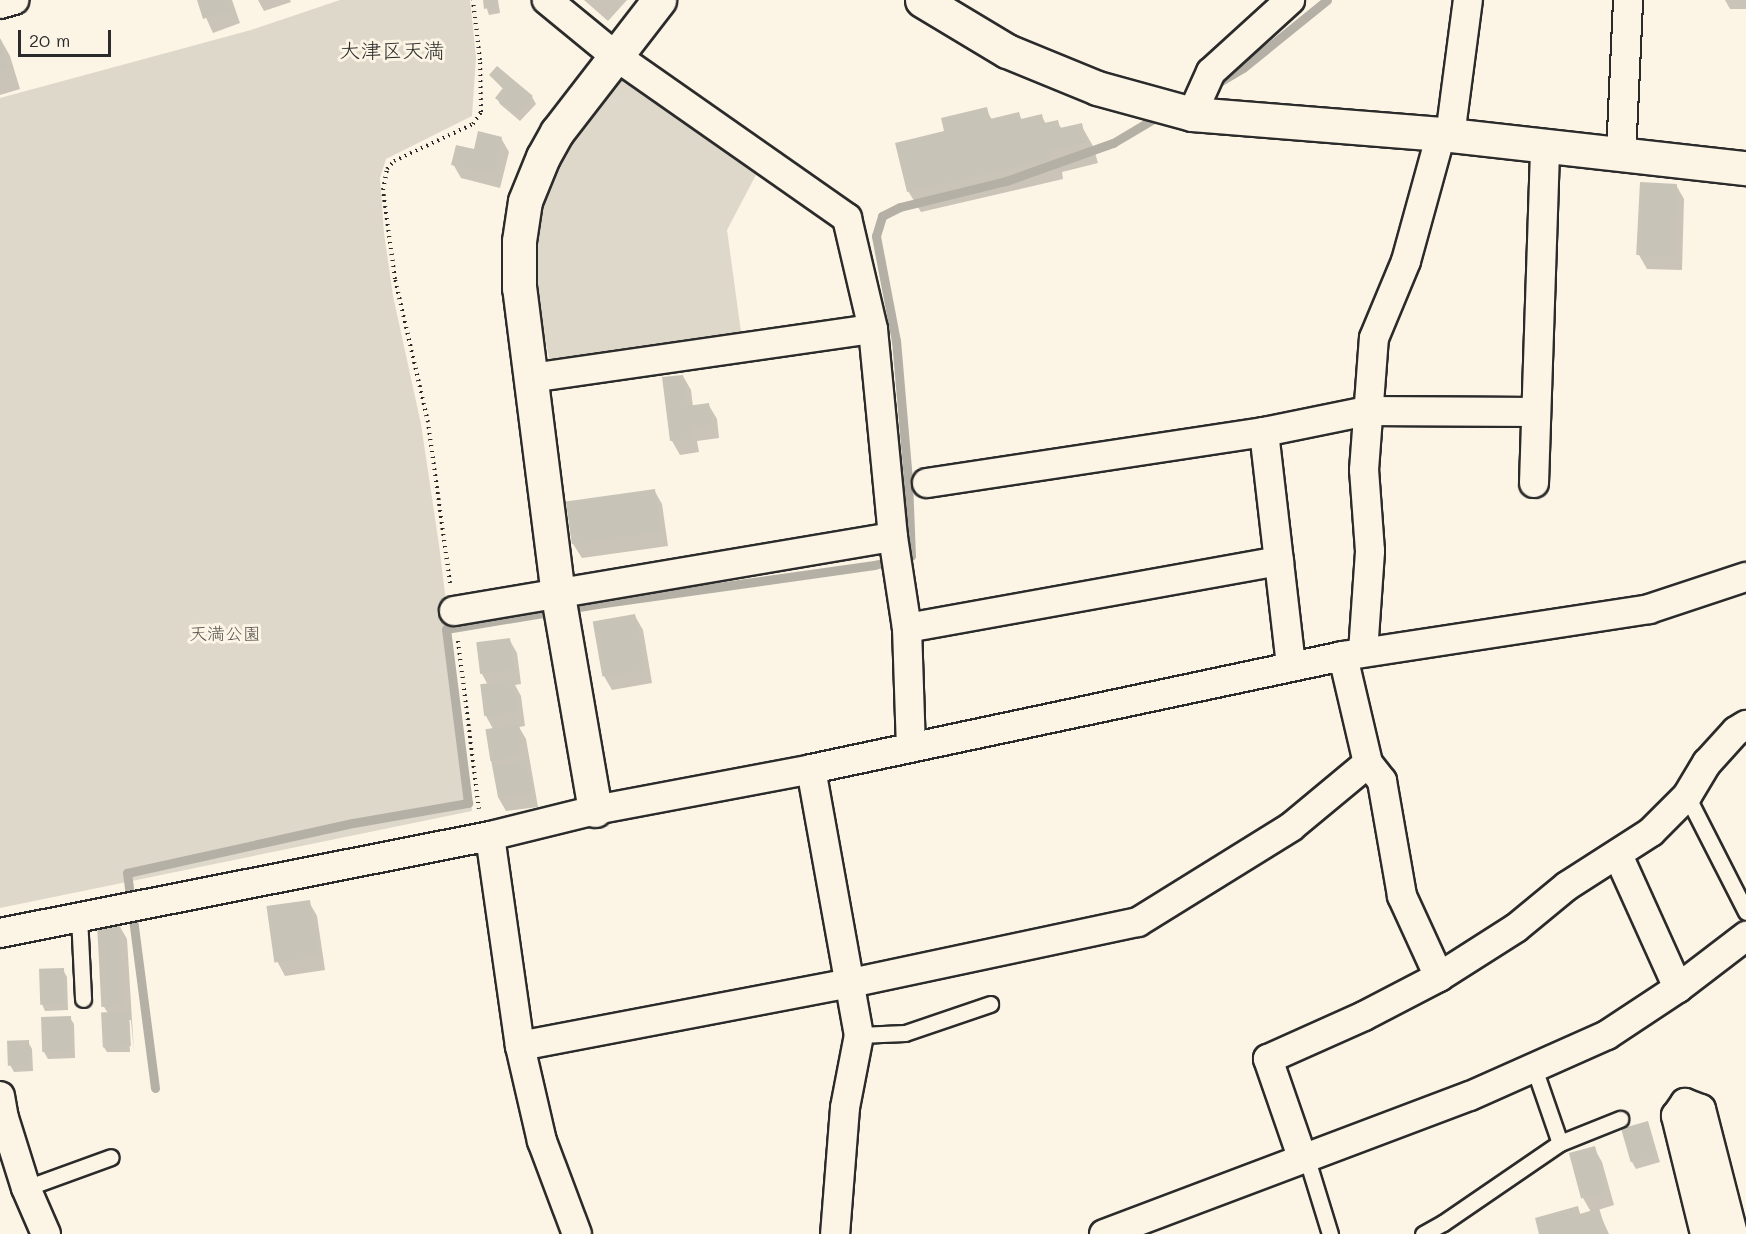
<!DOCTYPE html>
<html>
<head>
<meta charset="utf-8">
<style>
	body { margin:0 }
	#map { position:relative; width:1746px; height:1234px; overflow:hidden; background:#fcf5e5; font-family:Mali,"Klee One",sans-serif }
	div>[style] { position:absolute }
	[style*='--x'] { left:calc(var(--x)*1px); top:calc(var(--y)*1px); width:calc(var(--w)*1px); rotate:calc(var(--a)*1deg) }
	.green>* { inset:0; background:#ded8ca }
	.shadow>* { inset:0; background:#0003 }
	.stream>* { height:9px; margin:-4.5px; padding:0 4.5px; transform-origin:4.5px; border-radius:4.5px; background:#b4b0a5 }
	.building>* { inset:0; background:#c8c3b7; transform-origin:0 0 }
	.path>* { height:4px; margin-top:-2px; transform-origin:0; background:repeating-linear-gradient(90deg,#2b2b2b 0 1.5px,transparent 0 6px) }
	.roads { filter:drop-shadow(2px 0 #2b2b2b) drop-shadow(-2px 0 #2b2b2b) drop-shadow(0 2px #2b2b2b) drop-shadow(0 -2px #2b2b2b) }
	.service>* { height:15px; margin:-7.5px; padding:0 7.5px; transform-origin:7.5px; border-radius:7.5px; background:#fcf5e5 }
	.minor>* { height:28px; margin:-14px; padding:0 14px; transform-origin:14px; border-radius:14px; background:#fcf5e5 }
	.tertiary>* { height:33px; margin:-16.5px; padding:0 16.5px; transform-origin:16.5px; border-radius:16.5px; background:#fcf5e5 }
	span { translate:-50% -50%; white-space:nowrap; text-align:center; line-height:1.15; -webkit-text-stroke:6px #fcf5e5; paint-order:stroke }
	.park-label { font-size:18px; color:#585653 }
	.quarter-label { font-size:21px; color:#2b2b2b }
	.scale { position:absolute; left:18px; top:30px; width:93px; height:27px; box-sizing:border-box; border:3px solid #2b2b2b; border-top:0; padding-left:8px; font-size:18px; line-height:21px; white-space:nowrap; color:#2b2b2b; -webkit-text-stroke:4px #fcf5e5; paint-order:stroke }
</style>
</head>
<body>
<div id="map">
	<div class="green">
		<div style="clip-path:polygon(340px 0,470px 0,476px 57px,472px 116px,386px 159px,380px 178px,384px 233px,393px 296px,421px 424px,439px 545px,472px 811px,0 908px,0 98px,251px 30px)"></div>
		<div style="clip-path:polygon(629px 80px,758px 171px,727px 230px,741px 332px,572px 361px,550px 362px,529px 266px,551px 172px,609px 81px)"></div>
	</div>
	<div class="shadow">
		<div style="clip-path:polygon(198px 0,232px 0,240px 23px,213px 33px)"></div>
		<div style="clip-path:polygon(258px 0,290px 0,291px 2px,264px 11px)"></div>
		<div style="clip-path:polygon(484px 0,498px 0,500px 13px,489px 15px)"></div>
		<div style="clip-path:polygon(584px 0,627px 0,608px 21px)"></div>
		<div style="clip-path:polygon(1725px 0,1746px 0,1746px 9px,1730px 9px)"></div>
		<div style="clip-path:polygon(0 38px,10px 56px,20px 89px,0 95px)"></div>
		<div style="clip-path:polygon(490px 75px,532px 97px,536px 104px,520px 121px,500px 104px,497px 98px,504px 90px)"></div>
		<div style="clip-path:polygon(986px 109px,992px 120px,1018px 114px,1022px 120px,1041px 115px,1046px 124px,1057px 122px,1062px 129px,1081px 125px,1093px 146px,1098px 163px,1062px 172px,1063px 179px,921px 212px,908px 191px,946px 133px)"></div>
		<div style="clip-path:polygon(501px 138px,509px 152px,500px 188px,461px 178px,453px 164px)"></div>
		<div style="clip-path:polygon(1676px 185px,1684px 199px,1682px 270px,1647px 269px,1639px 255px)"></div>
		<div style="clip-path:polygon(683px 376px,691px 390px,693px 407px,708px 404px,717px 419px,719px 438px,697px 441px,699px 452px,680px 455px,672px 441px,664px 378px)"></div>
		<div style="clip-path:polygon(654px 490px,662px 504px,668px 546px,582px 558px,573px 544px,568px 502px)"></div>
		<div style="clip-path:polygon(635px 616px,643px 630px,652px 683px,612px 690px,604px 676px,595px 622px)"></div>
		<div style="clip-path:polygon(509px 639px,517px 653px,521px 684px,515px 685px,521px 696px,525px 726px,519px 727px,526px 739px,538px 807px,506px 811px,498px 797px,491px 760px,493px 729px,486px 716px,488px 685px,482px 674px)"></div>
		<div style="clip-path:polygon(309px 902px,317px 916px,325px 970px,285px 976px,277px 961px)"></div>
		<div style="clip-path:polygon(119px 925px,127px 939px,134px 1052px,131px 1020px,128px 1020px,130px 1052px,107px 1052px,103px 1046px,108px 1013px,104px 1007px)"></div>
		<div style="clip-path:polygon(63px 970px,67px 977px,68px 1010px,45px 1011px,42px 1004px)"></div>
		<div style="clip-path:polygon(70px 1018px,74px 1024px,75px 1058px,48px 1059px,44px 1052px)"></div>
		<div style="clip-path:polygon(28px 1042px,32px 1049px,33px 1071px,14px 1072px,10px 1065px)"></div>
		<div style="clip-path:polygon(1647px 1123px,1660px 1162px,1636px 1169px,1632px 1162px)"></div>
		<div style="clip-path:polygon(1594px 1148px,1602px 1162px,1614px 1205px,1598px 1210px,1609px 1234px,1541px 1234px,1577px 1208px,1581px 1215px,1591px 1212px,1583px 1198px)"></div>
	</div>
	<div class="stream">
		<div style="--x:1216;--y:84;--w:31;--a:-31"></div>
		<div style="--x:1243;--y:68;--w:108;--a:-39"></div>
		<div style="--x:155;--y:1088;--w:217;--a:-97.4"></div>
		<div style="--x:127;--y:873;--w:231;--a:-12.5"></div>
		<div style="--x:353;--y:823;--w:117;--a:-9.9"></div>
		<div style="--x:468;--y:803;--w:175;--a:-97.2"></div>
		<div style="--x:446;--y:629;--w:153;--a:-9.4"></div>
		<div style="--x:597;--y:604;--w:280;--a:-8"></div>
		<div style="--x:874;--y:565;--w:38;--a:-14"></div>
		<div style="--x:911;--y:556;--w:76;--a:-92.3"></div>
		<div style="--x:908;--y:480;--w:140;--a:-94.9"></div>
		<div style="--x:896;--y:341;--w:107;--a:-100.8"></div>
		<div style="--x:876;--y:236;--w:21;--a:-73"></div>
		<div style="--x:882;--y:216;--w:20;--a:-27"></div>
		<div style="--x:900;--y:207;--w:109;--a:-13.8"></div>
		<div style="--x:1006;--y:181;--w:114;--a:-19.6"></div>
		<div style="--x:1113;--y:143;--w:57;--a:-30.6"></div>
	</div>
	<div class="building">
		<div style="clip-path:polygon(197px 0,230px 0,233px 9px,203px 19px)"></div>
		<div style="clip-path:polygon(483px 0,496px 0,497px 6px,484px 9px)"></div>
		<div style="clip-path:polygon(0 39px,9px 68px,0 70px)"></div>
		<div style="clip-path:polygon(497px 66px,533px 96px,516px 115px,495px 98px,503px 88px,489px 75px)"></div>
		<div style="clip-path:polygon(987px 107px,990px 119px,1019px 112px,1021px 119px,1042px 114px,1044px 123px,1058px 120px,1060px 128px,1082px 123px,1086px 142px,1050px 150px,1052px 158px,907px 192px,895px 143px,944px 131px,941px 118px)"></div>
		<div style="clip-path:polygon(478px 131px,502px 137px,493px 174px,451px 165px,456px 145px,474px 149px)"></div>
		<div style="left:1640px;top:182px;width:37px;height:73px;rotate:3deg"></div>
		<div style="clip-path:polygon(683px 375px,687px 406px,709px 403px,712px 424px,690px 427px,692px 438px,670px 441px,662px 377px)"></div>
		<div style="left:655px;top:489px;width:43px;height:90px;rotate:82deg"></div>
		<div style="left:635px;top:614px;width:56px;height:43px;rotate:80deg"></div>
		<div style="left:510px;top:638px;width:32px;height:34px;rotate:83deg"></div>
		<div style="left:514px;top:680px;width:32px;height:34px;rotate:83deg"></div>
		<div style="left:519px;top:724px;width:32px;height:34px;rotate:81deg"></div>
		<div style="left:526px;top:761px;width:32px;height:33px;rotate:81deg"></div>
		<div style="left:310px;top:900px;width:57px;height:44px;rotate:82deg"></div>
		<div style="left:119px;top:923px;width:83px;height:22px;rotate:87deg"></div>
		<div style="left:64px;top:968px;width:36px;height:25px;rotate:88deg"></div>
		<div style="left:129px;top:1011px;width:35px;height:28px;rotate:87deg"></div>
		<div style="left:71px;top:1016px;width:35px;height:30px;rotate:88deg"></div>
		<div style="left:29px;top:1040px;width:25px;height:22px;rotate:88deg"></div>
		<div style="left:1648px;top:1121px;width:35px;height:28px;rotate:74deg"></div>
		<div style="left:1595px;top:1146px;width:47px;height:27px;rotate:75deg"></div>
		<div style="clip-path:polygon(1578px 1206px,1580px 1214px,1599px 1208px,1607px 1234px,1539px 1234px,1535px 1218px)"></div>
	</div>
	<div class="path">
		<div style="--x:450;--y:583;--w:162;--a:-97.8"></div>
		<div style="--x:428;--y:422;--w:147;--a:-103"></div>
		<div style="--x:395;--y:279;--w:90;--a:-97.7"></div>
		<div style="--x:383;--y:190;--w:21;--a:-79"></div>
		<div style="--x:387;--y:169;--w:11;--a:-49"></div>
		<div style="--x:394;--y:161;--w:87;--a:-25.1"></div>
		<div style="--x:473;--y:124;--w:14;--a:-56"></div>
		<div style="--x:481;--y:112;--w:52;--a:-91.1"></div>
		<div style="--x:480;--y:60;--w:60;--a:-96.7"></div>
		<div style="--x:458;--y:641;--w:169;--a:82.9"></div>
	</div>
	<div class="roads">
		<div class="service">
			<div style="--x:1687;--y:796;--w:130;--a:63"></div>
			<div style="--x:79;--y:916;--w:83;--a:87.2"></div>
			<div style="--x:859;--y:1035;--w:46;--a:-2.5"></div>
			<div style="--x:905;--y:1033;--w:90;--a:-18.8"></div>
			<div style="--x:1534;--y:1068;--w:79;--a:70.9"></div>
			<div style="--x:1306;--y:1156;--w:82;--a:72.9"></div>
			<div style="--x:26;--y:1188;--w:90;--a:-20"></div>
			<div style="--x:1423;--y:1234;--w:23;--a:-29"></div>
			<div style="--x:1443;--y:1223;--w:142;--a:-34.4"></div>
			<div style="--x:1560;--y:1143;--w:65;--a:-21.8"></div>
		</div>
		<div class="minor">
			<div style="--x:0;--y:4;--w:15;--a:-16"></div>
			<div style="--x:1192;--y:114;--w:46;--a:-65.7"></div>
			<div style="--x:1211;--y:72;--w:107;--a:-42.3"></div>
			<div style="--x:1450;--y:136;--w:137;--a:-82.5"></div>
			<div style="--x:1621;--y:156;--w:156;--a:-87.4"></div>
			<div style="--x:531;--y:378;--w:345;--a:-8.2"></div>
			<div style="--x:1264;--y:432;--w:236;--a:83.4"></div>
			<div style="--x:927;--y:483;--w:341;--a:-8.6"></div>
			<div style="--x:1264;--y:432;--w:105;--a:-11.5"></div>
			<div style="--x:1367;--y:411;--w:169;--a:0.3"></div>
			<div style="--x:1534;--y:483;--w:337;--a:-88.1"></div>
			<div style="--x:893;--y:537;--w:92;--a:81.3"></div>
			<div style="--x:907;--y:628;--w:119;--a:88.1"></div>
			<div style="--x:454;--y:611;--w:445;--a:-9.6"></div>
			<div style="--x:893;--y:537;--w:209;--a:-95.5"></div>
			<div style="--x:873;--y:329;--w:114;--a:-103.2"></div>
			<div style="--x:847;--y:218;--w:284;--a:-145"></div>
			<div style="--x:614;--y:55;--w:87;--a:-140.6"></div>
			<div style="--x:907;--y:628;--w:378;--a:-10.2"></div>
			<div style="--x:1363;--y:652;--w:101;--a:-86"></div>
			<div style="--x:1370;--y:551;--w:81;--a:-94.2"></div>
			<div style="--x:1364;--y:470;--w:132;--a:-85.7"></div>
			<div style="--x:1374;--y:338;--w:83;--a:-67.4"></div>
			<div style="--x:1406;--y:261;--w:132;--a:-74.6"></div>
			<div style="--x:1368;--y:763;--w:23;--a:52"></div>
			<div style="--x:1382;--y:781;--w:117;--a:80.1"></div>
			<div style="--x:1402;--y:896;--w:89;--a:65.4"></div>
			<div style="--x:811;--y:769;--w:270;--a:79.8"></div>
			<div style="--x:859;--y:1035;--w:74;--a:100.9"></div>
			<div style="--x:845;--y:1108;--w:126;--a:94.5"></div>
			<div style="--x:490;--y:836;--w:212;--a:81.9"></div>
			<div style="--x:520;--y:1046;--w:98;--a:77"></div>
			<div style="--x:542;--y:1141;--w:99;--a:69.4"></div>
			<div style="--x:1618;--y:855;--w:146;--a:65.7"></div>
			<div style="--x:0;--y:933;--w:500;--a:-11.2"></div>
			<div style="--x:490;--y:836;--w:108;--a:-13.9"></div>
			<div style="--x:595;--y:810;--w:220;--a:-10.7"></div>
			<div style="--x:811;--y:769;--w:544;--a:-11.99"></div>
			<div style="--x:1343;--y:656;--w:310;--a:-8.7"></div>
			<div style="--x:1649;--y:609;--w:102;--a:-18.3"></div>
			<div style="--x:520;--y:1046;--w:337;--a:-10.8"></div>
			<div style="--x:851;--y:983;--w:293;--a:-12"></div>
			<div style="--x:1138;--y:922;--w:180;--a:-31.8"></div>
			<div style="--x:1291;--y:827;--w:100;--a:-39.7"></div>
			<div style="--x:1368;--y:763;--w:110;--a:-103.2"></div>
			<div style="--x:0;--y:1096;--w:22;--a:80"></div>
			<div style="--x:4;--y:1118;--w:73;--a:72.6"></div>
			<div style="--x:26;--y:1188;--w:50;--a:66.5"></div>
			<div style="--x:1302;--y:1157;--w:104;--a:-109.1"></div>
			<div style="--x:1268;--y:1059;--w:105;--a:-24.1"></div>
			<div style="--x:1364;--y:1016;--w:85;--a:-27.5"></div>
			<div style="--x:1439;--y:977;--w:91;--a:-32.5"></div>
			<div style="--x:1516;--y:928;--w:66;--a:-39.5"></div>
			<div style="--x:1567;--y:886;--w:100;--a:-32.7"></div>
			<div style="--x:1651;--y:832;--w:51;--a:-45"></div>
			<div style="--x:1687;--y:796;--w:39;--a:-59"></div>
			<div style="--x:1707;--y:763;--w:43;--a:-47.8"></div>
			<div style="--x:1736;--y:731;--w:12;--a:-31"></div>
			<div style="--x:1104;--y:1234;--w:391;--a:-20.7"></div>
			<div style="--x:1470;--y:1096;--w:150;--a:-24"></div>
			<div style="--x:1607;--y:1035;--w:85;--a:-33.5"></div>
			<div style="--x:1678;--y:988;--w:86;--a:-37.4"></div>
			<div style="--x:1705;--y:1234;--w:122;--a:-103.8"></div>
			<div style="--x:1676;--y:1116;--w:16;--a:-55"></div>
			<div style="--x:1685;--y:1103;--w:17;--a:21"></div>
			<div style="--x:1701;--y:1109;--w:129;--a:75.6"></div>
		</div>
		<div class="tertiary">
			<div style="--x:922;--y:0;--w:99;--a:31"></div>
			<div style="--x:1007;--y:51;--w:97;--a:22.3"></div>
			<div style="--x:1097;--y:88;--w:98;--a:15.3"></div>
			<div style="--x:1192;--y:114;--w:250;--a:4.6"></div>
			<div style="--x:1441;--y:134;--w:307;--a:6.4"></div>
			<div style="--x:595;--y:810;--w:218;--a:-99.8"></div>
			<div style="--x:558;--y:595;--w:309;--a:-97.2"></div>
			<div style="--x:519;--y:288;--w:47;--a:-90"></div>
			<div style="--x:519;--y:241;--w:40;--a:-81.5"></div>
			<div style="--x:525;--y:201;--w:48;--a:-67.8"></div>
			<div style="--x:543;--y:157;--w:29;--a:-61"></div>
			<div style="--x:557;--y:132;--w:167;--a:-52.3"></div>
		</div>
	</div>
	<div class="park-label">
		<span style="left:225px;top:633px">天満公園</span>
	</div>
	<div class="quarter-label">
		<span style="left:392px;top:50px">大津区天満</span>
	</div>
	<div class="scale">20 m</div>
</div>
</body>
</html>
